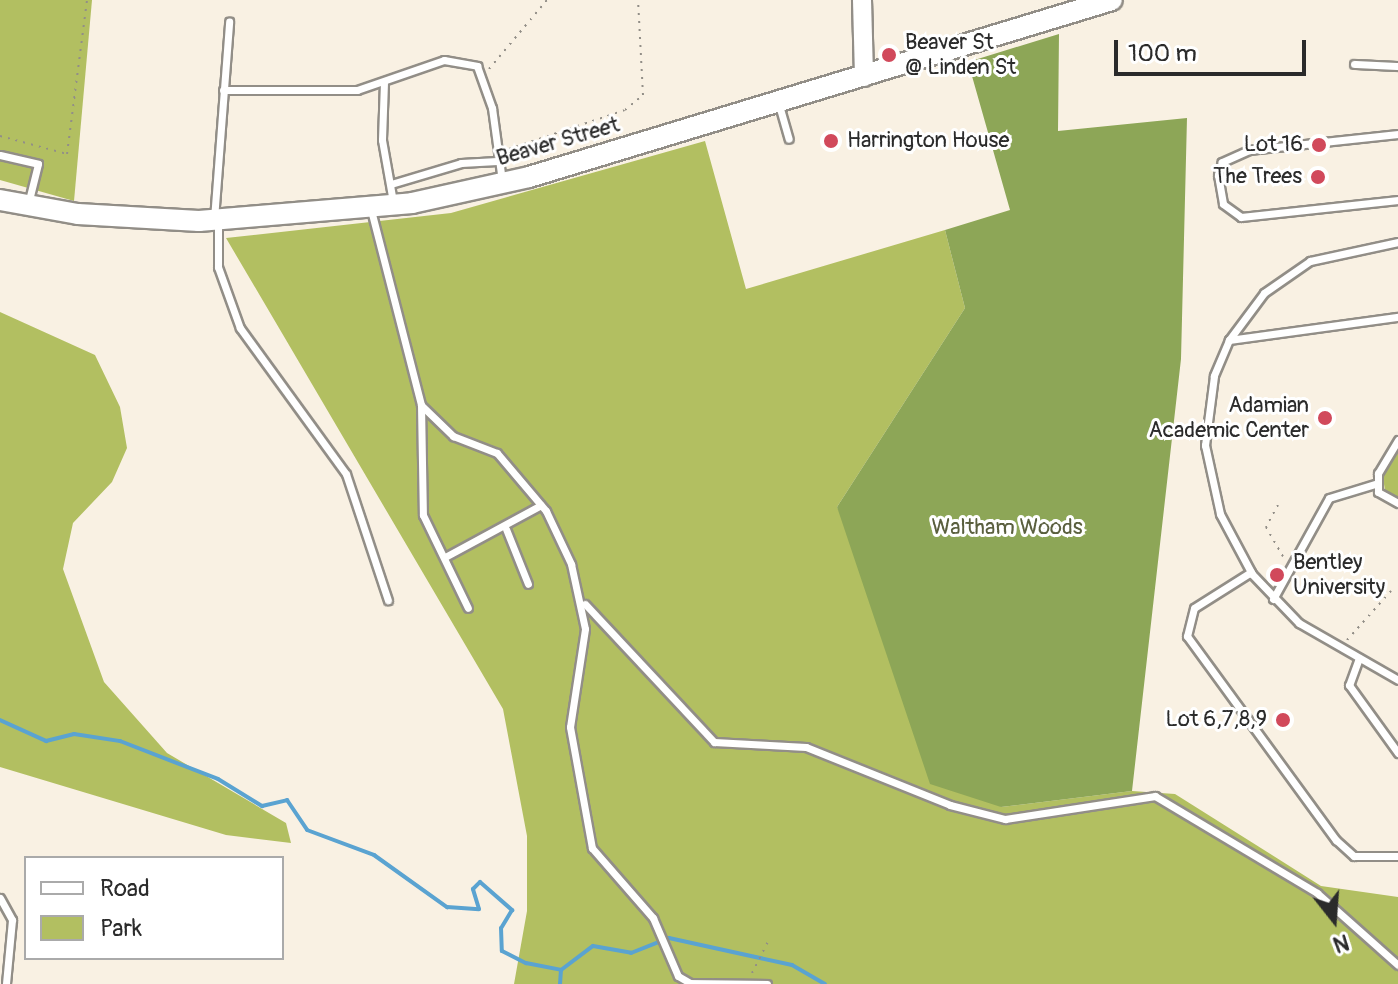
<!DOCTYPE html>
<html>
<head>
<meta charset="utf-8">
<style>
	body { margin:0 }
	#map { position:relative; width:1398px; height:984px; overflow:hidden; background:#f9f1e3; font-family:Pangolin,sans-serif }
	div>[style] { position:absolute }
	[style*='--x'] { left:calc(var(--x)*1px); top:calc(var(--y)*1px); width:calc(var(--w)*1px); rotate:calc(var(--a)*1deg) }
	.green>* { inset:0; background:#b2bf61 }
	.forest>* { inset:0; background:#8da657 }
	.stream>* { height:4px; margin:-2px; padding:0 2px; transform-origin:2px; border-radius:2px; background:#5aa3d1 }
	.path>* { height:2px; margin-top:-1px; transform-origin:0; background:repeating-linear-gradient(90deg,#928e87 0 2px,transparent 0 8px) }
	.roads { filter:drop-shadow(2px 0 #928e87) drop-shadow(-2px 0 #928e87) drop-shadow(0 2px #928e87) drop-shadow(0 -2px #928e87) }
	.service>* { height:7px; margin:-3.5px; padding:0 3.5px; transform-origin:3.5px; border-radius:3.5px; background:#fff }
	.tertiary>* { height:18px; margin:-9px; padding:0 9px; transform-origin:9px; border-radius:9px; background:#fff }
	.secondary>* { height:20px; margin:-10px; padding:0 10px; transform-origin:10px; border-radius:10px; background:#fff }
	.dots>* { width:22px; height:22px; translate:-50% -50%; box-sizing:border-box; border:4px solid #fff; border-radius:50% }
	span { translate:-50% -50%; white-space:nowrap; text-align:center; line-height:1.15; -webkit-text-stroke:6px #fff; paint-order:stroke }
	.poi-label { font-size:22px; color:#2b2b2b }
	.left { translate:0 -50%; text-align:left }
	.right { translate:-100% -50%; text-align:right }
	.street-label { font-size:22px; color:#2b2b2b }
	.park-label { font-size:22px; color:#5a5f3e }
	.legend { position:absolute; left:24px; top:856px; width:260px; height:104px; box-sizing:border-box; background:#fff; border:2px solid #aaa; margin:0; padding:10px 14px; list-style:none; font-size:24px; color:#2b2b2b }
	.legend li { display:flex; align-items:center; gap:16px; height:40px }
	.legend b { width:40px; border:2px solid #aaa }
	.north { position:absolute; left:1294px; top:880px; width:80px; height:80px; -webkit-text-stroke:6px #fff; paint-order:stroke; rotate:163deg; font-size:22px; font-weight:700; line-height:32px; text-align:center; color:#2b2b2b }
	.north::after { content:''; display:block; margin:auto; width:28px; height:36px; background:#2b2b2b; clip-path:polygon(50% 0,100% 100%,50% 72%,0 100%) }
	.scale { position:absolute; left:1114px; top:40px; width:192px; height:36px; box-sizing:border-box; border:4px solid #2b2b2b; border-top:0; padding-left:10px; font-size:24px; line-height:28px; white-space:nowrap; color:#2b2b2b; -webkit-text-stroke:6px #fff; paint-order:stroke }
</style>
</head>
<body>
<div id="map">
	<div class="green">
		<div style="clip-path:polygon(0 0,92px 0,74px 201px,0 180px)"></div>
		<div style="clip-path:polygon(705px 141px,746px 289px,945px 230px,965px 308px,837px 507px,1001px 807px,1132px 791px,1175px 794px,1321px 886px,1398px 897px,1398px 984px,514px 984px,527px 911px,527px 836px,503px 709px,226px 238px,451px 213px)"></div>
		<div style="clip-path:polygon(0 312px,95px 355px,120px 407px,127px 448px,112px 482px,73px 523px,63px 569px,104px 682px,167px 753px,286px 823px,291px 843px,226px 835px,0 767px)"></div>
		<div style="clip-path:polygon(1398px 452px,1398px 498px,1385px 491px,1383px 477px)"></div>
	</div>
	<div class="forest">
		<div style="clip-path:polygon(1059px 34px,1058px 131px,1187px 118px,1181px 359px,1132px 791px,1001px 807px,930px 784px,837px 507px,965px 308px,945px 230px,1010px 210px,968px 62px)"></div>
	</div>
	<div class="stream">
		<div style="--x:0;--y:720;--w:51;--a:24.5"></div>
		<div style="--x:46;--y:741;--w:29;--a:-14"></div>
		<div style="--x:74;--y:734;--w:47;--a:8.7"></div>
		<div style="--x:120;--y:741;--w:105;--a:21.2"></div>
		<div style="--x:218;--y:779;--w:52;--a:31.5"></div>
		<div style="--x:262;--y:806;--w:26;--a:-13"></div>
		<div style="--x:287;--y:800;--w:36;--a:56"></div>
		<div style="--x:307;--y:830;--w:72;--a:20.5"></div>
		<div style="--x:374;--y:855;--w:90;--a:35.5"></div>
		<div style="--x:447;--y:907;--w:32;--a:4"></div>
		<div style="--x:479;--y:909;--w:21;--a:-107"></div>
		<div style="--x:473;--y:889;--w:10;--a:-45"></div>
		<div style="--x:480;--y:882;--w:43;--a:41.2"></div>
		<div style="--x:512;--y:910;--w:21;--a:121"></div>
		<div style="--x:501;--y:928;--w:23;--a:88"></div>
		<div style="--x:502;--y:951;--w:27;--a:27"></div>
		<div style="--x:526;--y:963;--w:36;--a:11"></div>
		<div style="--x:561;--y:970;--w:40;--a:-37"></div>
		<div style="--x:593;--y:946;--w:39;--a:10"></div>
		<div style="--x:631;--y:953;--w:41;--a:-21.5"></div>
		<div style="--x:669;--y:938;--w:126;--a:12.4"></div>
		<div style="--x:792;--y:965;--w:38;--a:30"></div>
		<div style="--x:560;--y:984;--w:14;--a:-86"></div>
	</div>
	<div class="path">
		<div style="--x:489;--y:69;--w:90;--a:-50"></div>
		<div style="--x:0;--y:136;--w:69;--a:15"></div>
		<div style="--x:67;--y:154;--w:155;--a:-82.6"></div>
		<div style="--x:509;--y:149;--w:122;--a:-18.6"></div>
		<div style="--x:625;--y:110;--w:23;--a:-40"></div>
		<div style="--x:643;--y:95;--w:95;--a:-93"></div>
		<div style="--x:1278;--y:505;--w:25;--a:119"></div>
		<div style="--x:1266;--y:527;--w:34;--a:60"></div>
		<div style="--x:1347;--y:640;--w:66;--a:-48.1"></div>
		<div style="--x:752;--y:973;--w:35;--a:-63"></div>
	</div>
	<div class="roads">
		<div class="service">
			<div style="--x:1354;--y:64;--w:44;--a:2.6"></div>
			<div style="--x:384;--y:82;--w:58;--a:92"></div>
			<div style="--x:382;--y:140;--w:63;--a:79.9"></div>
			<div style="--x:223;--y:90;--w:134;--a:0"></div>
			<div style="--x:357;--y:90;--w:92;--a:-19"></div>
			<div style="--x:444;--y:60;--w:34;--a:10"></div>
			<div style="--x:477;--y:66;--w:45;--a:70.3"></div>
			<div style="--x:492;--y:108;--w:74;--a:82.2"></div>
			<div style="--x:779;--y:105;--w:35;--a:74"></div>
			<div style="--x:1398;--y:134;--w:150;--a:173.9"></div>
			<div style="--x:1249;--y:150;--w:30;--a:156"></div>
			<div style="--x:1222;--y:162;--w:14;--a:107"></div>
			<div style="--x:1218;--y:175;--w:29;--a:80"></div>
			<div style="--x:1223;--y:204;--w:22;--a:36"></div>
			<div style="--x:1241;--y:217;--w:158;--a:-6.2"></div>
			<div style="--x:0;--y:155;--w:39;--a:13"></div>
			<div style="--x:38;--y:164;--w:38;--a:104"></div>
			<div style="--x:391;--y:184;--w:73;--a:-16.7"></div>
			<div style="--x:461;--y:163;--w:36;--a:-3"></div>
			<div style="--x:371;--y:210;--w:201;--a:75.6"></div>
			<div style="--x:421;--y:405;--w:110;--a:89"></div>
			<div style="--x:423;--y:515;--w:103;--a:64.2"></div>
			<div style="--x:214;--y:219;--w:198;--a:-85.6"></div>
			<div style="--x:218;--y:223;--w:44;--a:90"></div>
			<div style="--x:218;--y:267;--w:65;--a:70.2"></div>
			<div style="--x:240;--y:328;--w:180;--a:54"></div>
			<div style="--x:346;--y:474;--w:133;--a:71.6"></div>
			<div style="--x:1398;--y:242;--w:90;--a:167.8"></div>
			<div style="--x:1310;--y:261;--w:56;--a:145.2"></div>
			<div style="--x:1264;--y:293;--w:59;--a:126.7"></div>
			<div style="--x:1229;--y:340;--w:39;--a:113"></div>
			<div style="--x:1214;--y:376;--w:70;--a:97.4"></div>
			<div style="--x:1205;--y:445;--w:71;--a:77.7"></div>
			<div style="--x:1220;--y:514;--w:68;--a:61.9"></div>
			<div style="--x:1252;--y:574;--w:68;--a:46.2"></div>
			<div style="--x:1299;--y:623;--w:114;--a:29.9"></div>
			<div style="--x:1229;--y:340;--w:171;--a:-7.8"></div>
			<div style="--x:421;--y:405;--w:45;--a:44.1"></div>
			<div style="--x:453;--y:436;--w:47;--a:21.1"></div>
			<div style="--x:497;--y:453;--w:76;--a:49.8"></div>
			<div style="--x:546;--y:511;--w:59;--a:64.7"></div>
			<div style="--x:571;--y:564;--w:66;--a:77.8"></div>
			<div style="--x:585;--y:629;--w:99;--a:98.7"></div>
			<div style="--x:570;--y:727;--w:123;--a:79.7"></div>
			<div style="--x:592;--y:848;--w:93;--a:48.9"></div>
			<div style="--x:653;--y:918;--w:63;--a:66.7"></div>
			<div style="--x:678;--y:976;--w:14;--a:30"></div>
			<div style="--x:690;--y:983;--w:77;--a:0.7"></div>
			<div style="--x:1398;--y:440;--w:39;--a:121"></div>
			<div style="--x:1378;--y:473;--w:19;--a:90"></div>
			<div style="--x:1378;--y:492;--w:23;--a:29"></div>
			<div style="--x:506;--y:529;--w:59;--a:68.2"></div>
			<div style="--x:445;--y:557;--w:109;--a:-28.4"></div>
			<div style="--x:1251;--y:572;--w:67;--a:147.7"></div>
			<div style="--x:1194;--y:608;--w:29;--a:104"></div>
			<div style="--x:1187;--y:636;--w:253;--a:53.9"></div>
			<div style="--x:1336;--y:840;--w:24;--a:42"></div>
			<div style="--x:1354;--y:856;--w:44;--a:0"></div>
			<div style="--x:1273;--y:599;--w:115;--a:-61"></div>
			<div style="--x:1329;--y:498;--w:51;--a:-17"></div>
			<div style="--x:585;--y:604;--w:189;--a:46.9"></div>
			<div style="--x:714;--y:742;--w:92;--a:3.1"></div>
			<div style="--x:806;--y:747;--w:155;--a:21.9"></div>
			<div style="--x:950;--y:805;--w:57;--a:14.3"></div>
			<div style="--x:1005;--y:819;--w:152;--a:-8.7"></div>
			<div style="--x:1155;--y:796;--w:189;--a:30.9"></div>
			<div style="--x:1317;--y:893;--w:108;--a:41.6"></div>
			<div style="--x:1359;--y:658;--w:29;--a:110"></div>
			<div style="--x:1349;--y:685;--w:84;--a:54.2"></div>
			<div style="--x:0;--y:898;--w:25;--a:61"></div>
			<div style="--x:12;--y:920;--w:64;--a:95.4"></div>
		</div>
		<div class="tertiary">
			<div style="--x:862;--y:0;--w:77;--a:88.5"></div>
		</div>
		<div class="secondary">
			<div style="--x:0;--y:200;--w:79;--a:10.2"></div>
			<div style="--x:78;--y:214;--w:121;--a:3.3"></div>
			<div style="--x:199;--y:221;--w:214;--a:-4.8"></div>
			<div style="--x:412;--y:203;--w:120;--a:-12.5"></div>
			<div style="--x:529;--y:177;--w:609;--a:-16.89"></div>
		</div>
	</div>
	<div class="dots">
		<div style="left:889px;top:55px;background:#d1495b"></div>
		<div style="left:831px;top:141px;background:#d1495b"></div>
		<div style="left:1319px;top:145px;background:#d1495b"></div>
		<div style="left:1318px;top:177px;background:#d1495b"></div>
		<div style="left:1325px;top:418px;background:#d1495b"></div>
		<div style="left:1277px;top:575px;background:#d1495b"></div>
		<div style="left:1283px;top:720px;background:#d1495b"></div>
	</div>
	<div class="poi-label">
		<span class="left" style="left:905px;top:55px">Beaver St<br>@ Linden St</span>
		<span class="left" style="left:847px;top:141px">Harrington House</span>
		<span class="right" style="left:1303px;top:145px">Lot 16</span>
		<span class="right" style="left:1302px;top:177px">The Trees</span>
		<span class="right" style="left:1309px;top:418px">Adamian<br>Academic Center</span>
		<span class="left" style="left:1293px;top:575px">Bentley<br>University</span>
		<span class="right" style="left:1267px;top:720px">Lot 6,7,8,9</span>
	</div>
	<div class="street-label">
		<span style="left:558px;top:142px;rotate:-16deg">Beaver Street</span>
	</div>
	<div class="park-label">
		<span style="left:1007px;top:528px">Waltham Woods</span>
	</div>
	<ul class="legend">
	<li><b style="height:10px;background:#fff"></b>Road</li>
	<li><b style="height:22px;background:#b2bf61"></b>Park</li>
	</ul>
	<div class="north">N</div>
	<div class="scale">100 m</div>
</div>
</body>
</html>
